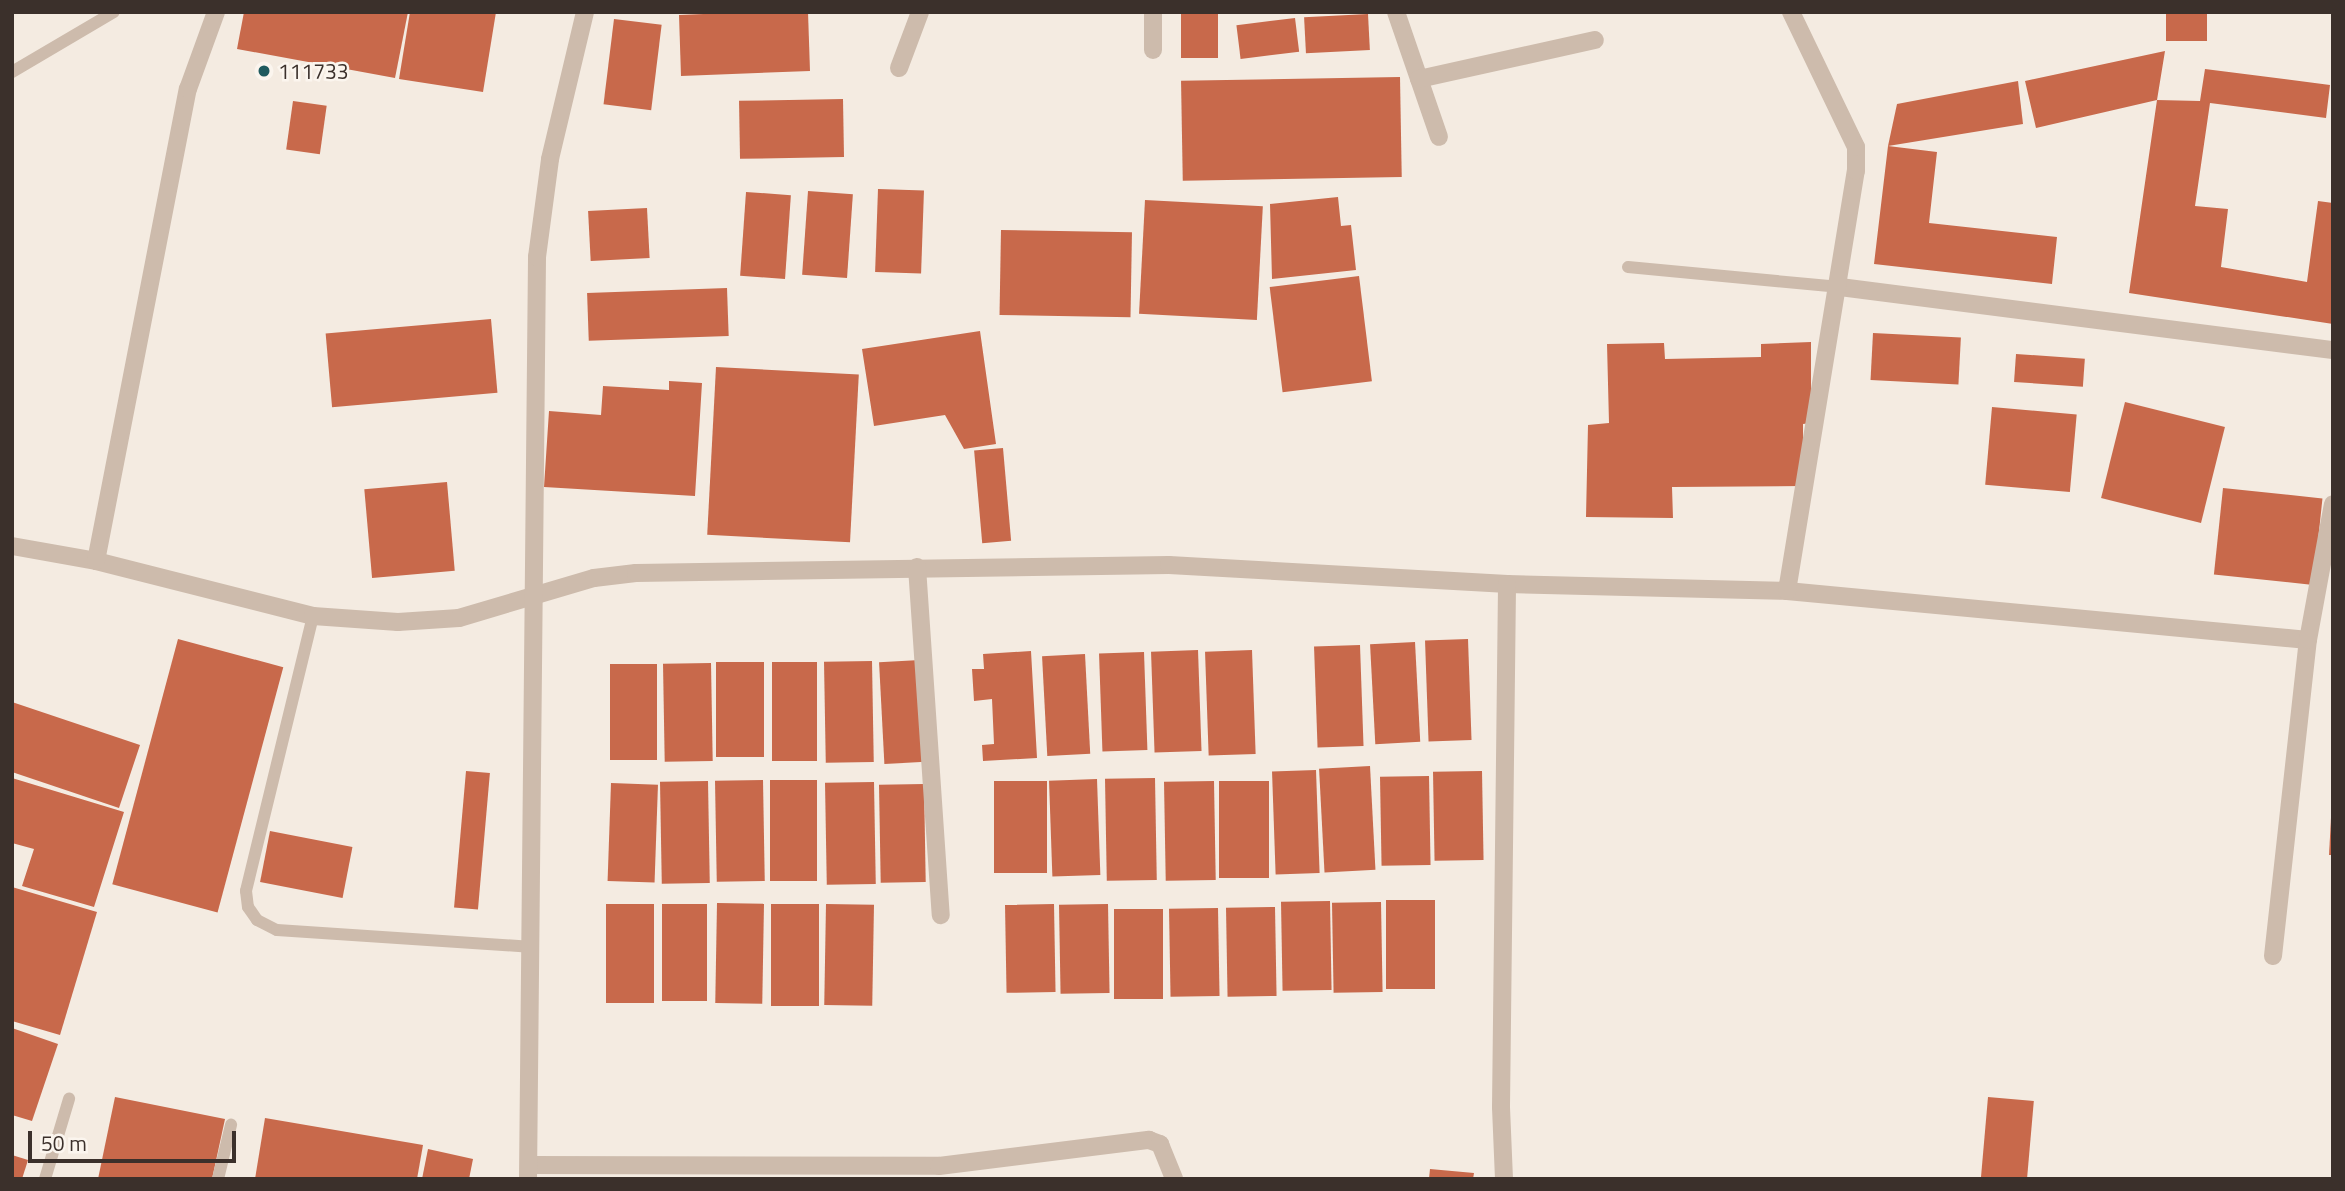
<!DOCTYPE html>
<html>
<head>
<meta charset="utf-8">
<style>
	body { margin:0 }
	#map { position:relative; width:2345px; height:1191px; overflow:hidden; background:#f4ebe1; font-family:"Titillium Web",sans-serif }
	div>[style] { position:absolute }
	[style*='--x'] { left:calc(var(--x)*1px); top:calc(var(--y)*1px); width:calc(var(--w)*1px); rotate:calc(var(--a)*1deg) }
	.building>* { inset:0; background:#c8694b; transform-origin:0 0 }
	.service>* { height:12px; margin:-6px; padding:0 6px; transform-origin:6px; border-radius:6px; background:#cdbbac }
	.minor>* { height:18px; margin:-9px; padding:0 9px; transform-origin:9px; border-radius:9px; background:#cdbbac }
	.dots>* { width:19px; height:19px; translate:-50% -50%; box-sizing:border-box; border:4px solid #fbf5ee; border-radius:50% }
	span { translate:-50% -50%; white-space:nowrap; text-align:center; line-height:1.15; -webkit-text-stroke:5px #fbf5ee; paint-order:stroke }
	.poi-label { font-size:21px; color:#3b302b }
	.left { translate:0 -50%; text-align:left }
	.frame { position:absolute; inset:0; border:14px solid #3b302b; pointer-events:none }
	.scale { position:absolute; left:28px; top:1131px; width:208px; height:32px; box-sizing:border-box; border:4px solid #3b302b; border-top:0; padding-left:9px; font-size:21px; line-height:24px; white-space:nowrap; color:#3b302b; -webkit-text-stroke:5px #fbf5ee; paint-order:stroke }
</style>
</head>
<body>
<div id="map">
	<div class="building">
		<div style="clip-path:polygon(244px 12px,408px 12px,395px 78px,237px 49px)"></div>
		<div style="clip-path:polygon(410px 12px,496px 12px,483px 92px,399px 79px)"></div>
		<div style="clip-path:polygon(752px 12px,808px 12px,810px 71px,681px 76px,679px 15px)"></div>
		<div style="left:1181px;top:12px;width:37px;height:46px"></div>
		<div style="left:2166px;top:12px;width:41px;height:29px"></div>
		<div style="left:1368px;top:14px;width:36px;height:64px;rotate:87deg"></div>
		<div style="left:1295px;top:18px;width:34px;height:59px;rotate:83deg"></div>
		<div style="left:614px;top:19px;width:48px;height:86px;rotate:7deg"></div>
		<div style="clip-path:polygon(2165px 51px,2157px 100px,2200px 101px,2205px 69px,2330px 85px,2326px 118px,2210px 103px,2195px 206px,2228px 209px,2221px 267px,2307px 282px,2318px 201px,2333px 203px,2333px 324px,2129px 293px,2157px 100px,2036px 128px,2025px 81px)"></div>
		<div style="left:1400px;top:77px;width:100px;height:219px;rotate:89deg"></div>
		<div style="clip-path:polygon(2018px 81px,2023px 124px,1888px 146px,1897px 104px)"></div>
		<div style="left:843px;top:99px;width:58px;height:104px;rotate:89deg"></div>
		<div style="left:293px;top:101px;width:34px;height:49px;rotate:8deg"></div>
		<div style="clip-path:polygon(1888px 146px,1937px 152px,1929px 223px,2057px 237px,2052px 284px,1874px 264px)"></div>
		<div style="left:878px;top:189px;width:46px;height:83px;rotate:2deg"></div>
		<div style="left:808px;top:191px;width:45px;height:84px;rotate:4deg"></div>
		<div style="left:746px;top:192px;width:45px;height:84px;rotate:4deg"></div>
		<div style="clip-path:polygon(1338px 197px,1341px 226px,1351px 225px,1356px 270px,1272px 279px,1270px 204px)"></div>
		<div style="left:1145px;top:200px;width:118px;height:114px;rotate:3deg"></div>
		<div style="left:647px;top:208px;width:50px;height:59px;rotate:87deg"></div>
		<div style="left:1001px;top:230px;width:131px;height:85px;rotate:1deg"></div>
		<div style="left:1359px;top:276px;width:106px;height:90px;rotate:83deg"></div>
		<div style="left:727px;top:288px;width:48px;height:140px;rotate:88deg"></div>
		<div style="left:491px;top:319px;width:74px;height:166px;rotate:85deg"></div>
		<div style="clip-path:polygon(980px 331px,996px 444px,964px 449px,945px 415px,874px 426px,862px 349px)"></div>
		<div style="left:1873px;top:333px;width:88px;height:47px;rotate:3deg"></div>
		<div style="clip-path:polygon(1811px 342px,1811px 423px,1803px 424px,1803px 486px,1672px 487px,1673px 518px,1586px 517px,1588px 425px,1609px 423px,1607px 344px,1664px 343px,1665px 359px,1761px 357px,1761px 344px)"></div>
		<div style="left:2016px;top:354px;width:69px;height:28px;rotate:4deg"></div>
		<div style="left:716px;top:367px;width:143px;height:168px;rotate:3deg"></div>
		<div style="clip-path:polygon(669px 381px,702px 383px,695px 496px,544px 487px,549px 411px,601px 415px,603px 386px,669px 390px)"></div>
		<div style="left:2125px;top:402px;width:103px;height:99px;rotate:14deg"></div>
		<div style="left:1992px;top:407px;width:85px;height:78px;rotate:5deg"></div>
		<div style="left:1003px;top:448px;width:93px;height:29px;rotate:85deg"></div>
		<div style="left:447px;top:482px;width:89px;height:83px;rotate:85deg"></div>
		<div style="left:2223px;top:488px;width:100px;height:87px;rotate:6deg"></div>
		<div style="left:178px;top:639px;width:109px;height:254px;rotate:15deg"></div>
		<div style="left:1468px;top:639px;width:101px;height:43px;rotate:88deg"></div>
		<div style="left:1415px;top:642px;width:100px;height:45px;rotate:87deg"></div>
		<div style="left:1360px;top:645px;width:101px;height:46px;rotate:88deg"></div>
		<div style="left:1198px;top:650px;width:101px;height:47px;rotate:88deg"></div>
		<div style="left:1252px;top:650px;width:104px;height:47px;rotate:88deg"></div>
		<div style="clip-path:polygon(1031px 651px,1037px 758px,983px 761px,982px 745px,994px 744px,992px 699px,974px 701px,972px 669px,984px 669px,983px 654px)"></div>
		<div style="left:1144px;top:652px;width:98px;height:45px;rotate:88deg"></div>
		<div style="left:1085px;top:654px;width:100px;height:43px;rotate:87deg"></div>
		<div style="left:920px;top:660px;width:102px;height:41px;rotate:87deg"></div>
		<div style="left:872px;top:661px;width:101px;height:48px;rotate:89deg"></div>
		<div style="left:716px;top:662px;width:48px;height:95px"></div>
		<div style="left:772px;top:662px;width:45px;height:99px"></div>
		<div style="left:711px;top:663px;width:98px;height:48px;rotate:89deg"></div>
		<div style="left:657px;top:664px;width:96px;height:47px;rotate:90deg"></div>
		<div style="clip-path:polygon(12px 702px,140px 745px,119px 808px,12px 772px)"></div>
		<div style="left:1370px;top:766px;width:104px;height:51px;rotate:87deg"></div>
		<div style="left:1316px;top:770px;width:103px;height:44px;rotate:88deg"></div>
		<div style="left:466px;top:771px;width:24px;height:137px;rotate:5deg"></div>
		<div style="left:1482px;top:771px;width:89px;height:49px;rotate:89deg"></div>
		<div style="left:1429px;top:776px;width:89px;height:49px;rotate:89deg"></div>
		<div style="clip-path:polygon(12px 778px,124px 812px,94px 907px,22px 886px,34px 849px,12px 843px)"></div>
		<div style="left:1155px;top:778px;width:102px;height:50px;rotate:89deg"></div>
		<div style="left:1097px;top:779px;width:96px;height:48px;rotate:88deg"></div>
		<div style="left:763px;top:780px;width:101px;height:48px;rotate:89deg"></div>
		<div style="left:817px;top:780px;width:101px;height:47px;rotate:90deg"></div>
		<div style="left:708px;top:781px;width:102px;height:48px;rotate:89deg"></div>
		<div style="left:994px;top:781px;width:53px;height:92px"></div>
		<div style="left:1214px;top:781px;width:99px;height:50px;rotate:89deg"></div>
		<div style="left:1219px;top:781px;width:50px;height:97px"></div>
		<div style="left:874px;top:782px;width:102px;height:49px;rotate:89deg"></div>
		<div style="left:611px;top:783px;width:47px;height:98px;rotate:2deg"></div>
		<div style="left:924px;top:784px;width:98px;height:45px;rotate:89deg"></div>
		<div style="clip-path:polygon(2331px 818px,2333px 818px,2333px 855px,2329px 855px)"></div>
		<div style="left:270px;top:831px;width:84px;height:52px;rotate:11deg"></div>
		<div style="clip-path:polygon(12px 887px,97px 912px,60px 1035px,12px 1021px)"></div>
		<div style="left:1386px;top:900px;width:49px;height:89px"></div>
		<div style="left:1330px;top:901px;width:89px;height:49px;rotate:89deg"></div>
		<div style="left:1381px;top:902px;width:90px;height:49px;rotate:89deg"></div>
		<div style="left:717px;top:903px;width:47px;height:100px;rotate:1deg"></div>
		<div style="left:606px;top:904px;width:48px;height:99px"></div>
		<div style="left:662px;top:904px;width:45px;height:97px"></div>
		<div style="left:771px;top:904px;width:48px;height:102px"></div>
		<div style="left:826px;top:904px;width:48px;height:101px;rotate:1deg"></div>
		<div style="left:1054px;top:904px;width:88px;height:49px;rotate:89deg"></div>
		<div style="left:1108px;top:904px;width:89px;height:49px;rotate:89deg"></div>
		<div style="left:1275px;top:907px;width:89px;height:49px;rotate:89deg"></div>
		<div style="left:1218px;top:908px;width:88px;height:49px;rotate:89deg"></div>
		<div style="left:1114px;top:909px;width:49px;height:90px"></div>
		<div style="clip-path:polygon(12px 1028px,58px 1044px,32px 1121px,12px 1115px)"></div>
		<div style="clip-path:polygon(115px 1097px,225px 1119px,212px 1179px,98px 1179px)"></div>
		<div style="left:1988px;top:1097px;width:46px;height:82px;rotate:5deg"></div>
		<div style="clip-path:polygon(265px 1118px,423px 1145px,417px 1179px,255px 1179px)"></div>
		<div style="clip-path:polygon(428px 1149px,473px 1159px,469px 1179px,422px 1179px)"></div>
		<div style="clip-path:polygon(12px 1155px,28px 1160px,22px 1179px,12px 1179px)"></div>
		<div style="clip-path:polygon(1430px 1169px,1474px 1173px,1473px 1179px,1429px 1179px)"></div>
	</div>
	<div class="service">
		<div style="--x:12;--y:72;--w:118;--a:-30.5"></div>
		<div style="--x:1628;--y:267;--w:213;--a:5.4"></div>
		<div style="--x:313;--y:616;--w:283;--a:103.7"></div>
		<div style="--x:246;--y:891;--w:16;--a:83"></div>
		<div style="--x:248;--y:907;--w:16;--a:55"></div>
		<div style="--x:257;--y:920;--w:22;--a:27"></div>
		<div style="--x:277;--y:930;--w:256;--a:3.8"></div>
		<div style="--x:45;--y:1179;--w:84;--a:-73.3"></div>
		<div style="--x:218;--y:1179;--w:56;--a:-76.5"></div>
	</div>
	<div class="minor">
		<div style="--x:1153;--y:12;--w:38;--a:90"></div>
		<div style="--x:1396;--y:12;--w:132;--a:71"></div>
		<div style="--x:899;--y:68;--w:60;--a:-69.4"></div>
		<div style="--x:1419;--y:79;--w:180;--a:-12.5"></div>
		<div style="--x:1840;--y:287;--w:497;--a:7.3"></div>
		<div style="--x:12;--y:546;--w:85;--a:10.1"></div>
		<div style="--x:96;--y:561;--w:224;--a:14.2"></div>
		<div style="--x:313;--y:616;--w:85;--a:4"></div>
		<div style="--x:398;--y:622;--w:61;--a:-3.8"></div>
		<div style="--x:459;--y:618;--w:141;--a:-16.5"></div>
		<div style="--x:594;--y:578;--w:42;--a:-6.8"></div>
		<div style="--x:636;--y:573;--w:533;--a:-0.86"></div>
		<div style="--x:1169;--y:565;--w:339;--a:3.2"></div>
		<div style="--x:1507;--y:584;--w:280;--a:1.4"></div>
		<div style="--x:1787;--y:591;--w:523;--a:5.37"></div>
		<div style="--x:96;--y:561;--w:481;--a:-79"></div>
		<div style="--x:188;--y:89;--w:82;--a:-70"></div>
		<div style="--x:917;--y:567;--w:349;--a:86.1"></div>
		<div style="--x:1787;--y:591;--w:426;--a:-80.7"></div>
		<div style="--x:1856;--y:171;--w:24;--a:-90"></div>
		<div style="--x:1856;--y:147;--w:150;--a:-115.7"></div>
		<div style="--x:2273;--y:956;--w:318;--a:-83.7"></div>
		<div style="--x:2308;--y:640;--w:138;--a:-79.6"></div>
		<div style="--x:529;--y:1165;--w:410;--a:0.1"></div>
		<div style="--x:939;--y:1166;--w:212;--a:-7.1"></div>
		<div style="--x:1149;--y:1140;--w:12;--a:20"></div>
		<div style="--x:1160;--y:1144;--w:38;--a:68"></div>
		<div style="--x:528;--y:1179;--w:922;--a:-89.44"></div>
		<div style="--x:537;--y:257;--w:99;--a:-82.4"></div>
		<div style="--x:550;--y:159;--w:151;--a:-76.6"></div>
		<div style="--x:1504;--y:1179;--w:72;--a:-92.4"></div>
		<div style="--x:1501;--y:1107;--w:523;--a:-89.34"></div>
	</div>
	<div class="dots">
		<div style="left:264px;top:71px;background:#1f5a5e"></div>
	</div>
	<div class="poi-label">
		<span class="left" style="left:278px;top:71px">111733</span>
	</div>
	<div class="frame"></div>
	<div class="scale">50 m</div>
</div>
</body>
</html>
